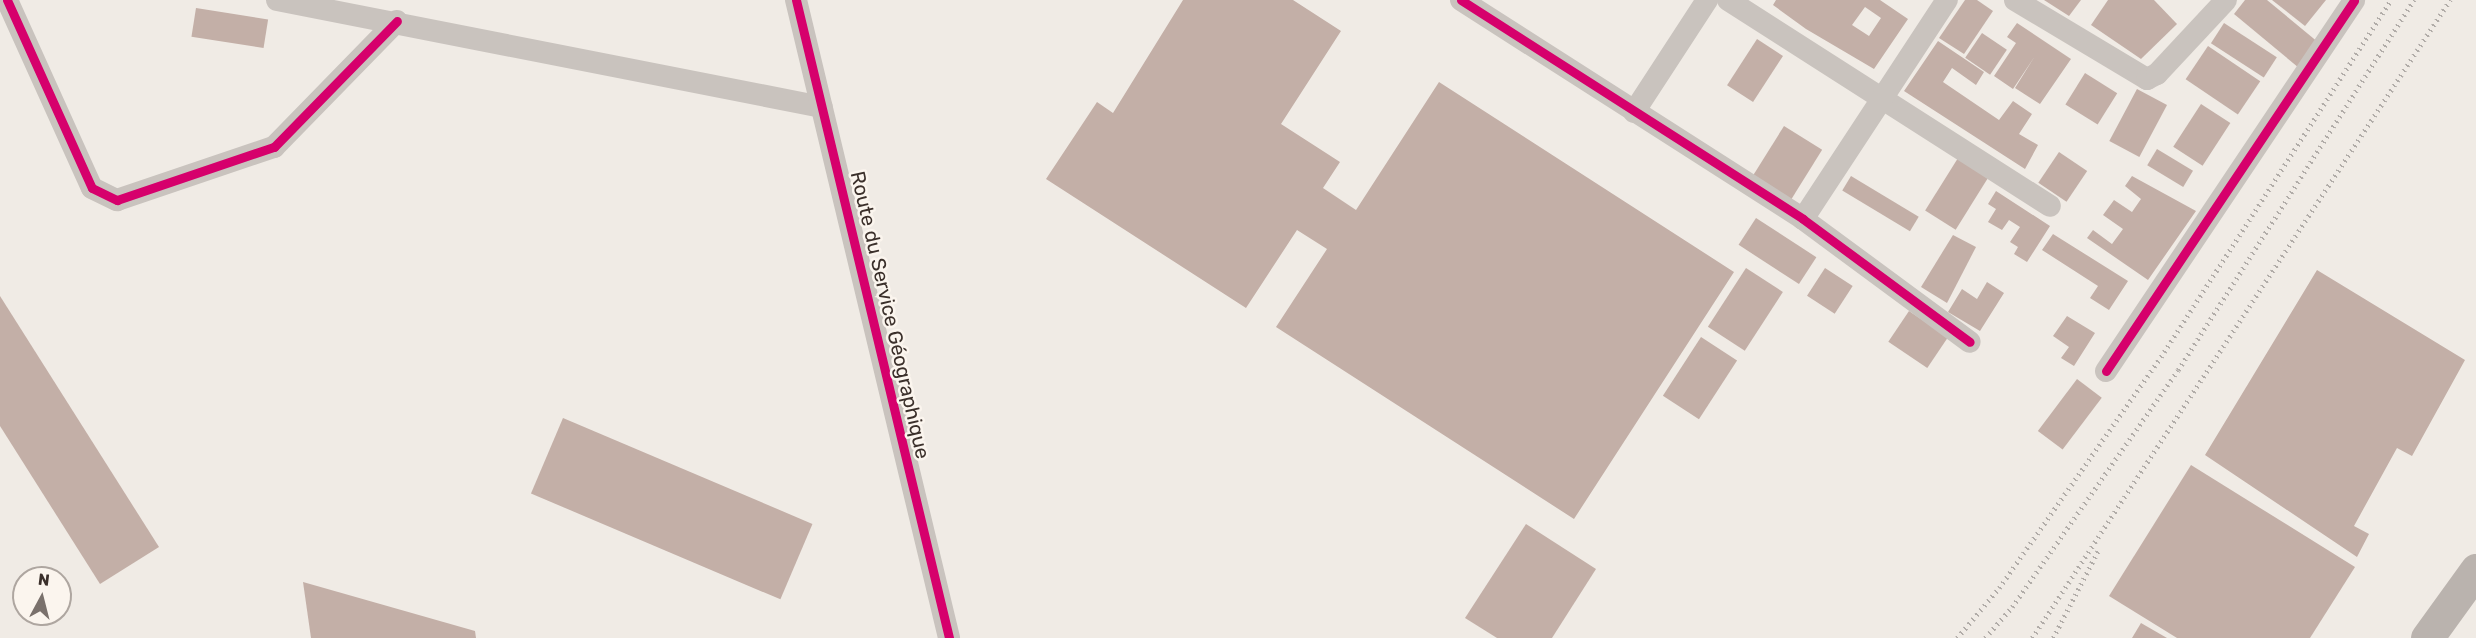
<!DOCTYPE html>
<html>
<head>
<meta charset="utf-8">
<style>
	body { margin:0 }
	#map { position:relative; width:2476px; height:638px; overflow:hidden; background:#f0ebe5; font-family:Rubik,sans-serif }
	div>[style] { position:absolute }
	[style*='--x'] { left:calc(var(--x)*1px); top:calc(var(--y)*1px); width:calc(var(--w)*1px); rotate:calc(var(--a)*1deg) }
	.building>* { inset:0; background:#c3afa7; transform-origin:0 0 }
	.street>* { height:22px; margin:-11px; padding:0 11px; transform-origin:11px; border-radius:11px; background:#c9c3be }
	.secondary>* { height:33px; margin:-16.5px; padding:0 16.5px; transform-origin:16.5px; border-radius:16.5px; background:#bab3ae }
	.rail>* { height:4.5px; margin-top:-2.25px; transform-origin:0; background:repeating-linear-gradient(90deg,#b1aca8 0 1.5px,transparent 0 6px) }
	.cycleway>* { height:9px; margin:-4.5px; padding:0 4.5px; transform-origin:4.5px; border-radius:4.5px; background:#d6006c }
	span { translate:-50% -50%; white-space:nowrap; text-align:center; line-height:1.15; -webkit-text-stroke:5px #fbf5ee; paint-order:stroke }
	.street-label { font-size:20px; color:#3b302b }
	.north { position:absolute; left:12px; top:566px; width:60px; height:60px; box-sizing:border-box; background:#fbf5ee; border:2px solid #aea6a0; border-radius:50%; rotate:7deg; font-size:16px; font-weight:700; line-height:24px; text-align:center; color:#3b302b }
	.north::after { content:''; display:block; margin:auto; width:21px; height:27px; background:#7a716c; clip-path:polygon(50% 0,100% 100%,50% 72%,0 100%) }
</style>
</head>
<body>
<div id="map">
	<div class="building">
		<div style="clip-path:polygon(1183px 0,1293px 0,1341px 31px,1281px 124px,1340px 162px,1323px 188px,1356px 210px,1439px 82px,1734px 272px,1574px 519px,1276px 327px,1327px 249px,1297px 230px,1246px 308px,1046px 179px,1097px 102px,1113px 113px)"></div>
		<div style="clip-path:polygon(evenodd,1776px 0,1880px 0,1908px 19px,1874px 69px,1806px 29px,1773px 5px,1776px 0,1865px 7px,1881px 18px,1869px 36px,1852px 25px,1865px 7px)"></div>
		<div style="clip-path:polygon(1965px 0,1977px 0,1993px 11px,1964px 54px,1939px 38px)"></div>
		<div style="clip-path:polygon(2044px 0,2081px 0,2069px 16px)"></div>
		<div style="clip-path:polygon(2108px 0,2154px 0,2177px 24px,2141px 59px,2091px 25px)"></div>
		<div style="clip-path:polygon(2245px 0,2267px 0,2319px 43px,2299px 68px,2234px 14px)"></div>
		<div style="clip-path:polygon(2272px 0,2326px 0,2305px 26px)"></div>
		<div style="left:196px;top:8px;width:73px;height:29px;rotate:9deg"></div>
		<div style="clip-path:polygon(2017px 23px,2071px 59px,2040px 104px,2015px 88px,2035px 56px,2013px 89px,1994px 76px,2016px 43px,2007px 37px)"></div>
		<div style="left:2224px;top:23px;width:63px;height:24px;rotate:33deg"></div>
		<div style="left:1982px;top:33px;width:30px;height:30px;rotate:34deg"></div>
		<div style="left:1757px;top:39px;width:31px;height:55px;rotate:33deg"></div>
		<div style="clip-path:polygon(1938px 41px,1984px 72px,1976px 85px,1952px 68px,1943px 82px,1999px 120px,2013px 101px,2032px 114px,2019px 134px,2038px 145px,2025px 169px,1904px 91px)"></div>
		<div style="left:2208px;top:46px;width:63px;height:40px;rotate:34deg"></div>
		<div style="left:2085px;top:73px;width:38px;height:37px;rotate:32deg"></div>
		<div style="left:2137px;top:89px;width:34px;height:59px;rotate:28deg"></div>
		<div style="left:2201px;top:104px;width:35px;height:51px;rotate:33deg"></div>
		<div style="left:1784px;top:126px;width:45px;height:62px;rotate:32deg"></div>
		<div style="left:2157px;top:149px;width:42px;height:19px;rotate:31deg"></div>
		<div style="left:2059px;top:152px;width:34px;height:37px;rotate:34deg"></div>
		<div style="left:1958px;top:158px;width:36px;height:62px;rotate:32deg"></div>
		<div style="left:1851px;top:176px;width:79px;height:17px;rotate:31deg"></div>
		<div style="clip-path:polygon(2132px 176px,2196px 211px,2148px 280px,2087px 238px,2093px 230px,2112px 244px,2123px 229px,2103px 215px,2114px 200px,2132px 212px,2141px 199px,2125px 186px)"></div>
		<div style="clip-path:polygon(1996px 191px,2050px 226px,2027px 262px,2014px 254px,2018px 247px,2010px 242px,2020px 227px,2009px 220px,2002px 230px,1988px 222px,1996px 209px,1988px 204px)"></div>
		<div style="left:1756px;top:218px;width:72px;height:32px;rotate:33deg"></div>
		<div style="clip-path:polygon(2053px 234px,2128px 281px,2109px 310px,2090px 298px,2098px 286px,2042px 250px)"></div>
		<div style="clip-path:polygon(1953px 235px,1976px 247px,1947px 303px,1921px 287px)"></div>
		<div style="left:1746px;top:268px;width:44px;height:70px;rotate:33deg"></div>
		<div style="left:1825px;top:268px;width:33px;height:33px;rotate:33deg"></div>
		<div style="clip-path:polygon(2317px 270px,2465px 360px,2412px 456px,2397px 448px,2354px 526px,2369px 534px,2357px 557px,2205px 455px)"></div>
		<div style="clip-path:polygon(1987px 282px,2004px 293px,1980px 331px,1948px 312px,1962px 289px,1977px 299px)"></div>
		<div style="clip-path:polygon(0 296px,159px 547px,100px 584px,0 426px)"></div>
		<div style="left:1909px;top:311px;width:47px;height:37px;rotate:34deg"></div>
		<div style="clip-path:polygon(2067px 316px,2095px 333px,2074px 366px,2061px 358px,2069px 347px,2053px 336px)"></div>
		<div style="left:1701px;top:337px;width:43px;height:70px;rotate:33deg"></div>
		<div style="left:2077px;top:379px;width:31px;height:65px;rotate:37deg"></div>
		<div style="left:563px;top:418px;width:271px;height:82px;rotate:23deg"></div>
		<div style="clip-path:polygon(2191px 465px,2355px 567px,2310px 638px,2177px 638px,2109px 596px)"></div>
		<div style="clip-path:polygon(1526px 524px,1596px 569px,1552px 638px,1497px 638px,1465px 618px)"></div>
		<div style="clip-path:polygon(303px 582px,475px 631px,476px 638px,311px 638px)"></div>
		<div style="clip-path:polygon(2141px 623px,2167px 638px,2132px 638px)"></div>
	</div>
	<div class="street">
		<div style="--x:7;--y:0;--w:206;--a:65.7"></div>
		<div style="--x:92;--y:188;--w:28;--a:26"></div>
		<div style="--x:117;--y:200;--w:166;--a:-18.7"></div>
		<div style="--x:274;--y:147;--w:176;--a:-45.7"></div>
		<div style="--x:277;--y:0;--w:555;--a:11.11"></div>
		<div style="--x:796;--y:0;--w:656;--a:76.51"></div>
		<div style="--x:1461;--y:0;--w:406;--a:32.6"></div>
		<div style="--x:1803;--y:219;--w:207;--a:36.4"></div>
		<div style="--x:1728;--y:0;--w:382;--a:32.6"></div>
		<div style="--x:2015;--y:0;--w:154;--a:30.9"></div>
		<div style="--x:2147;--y:79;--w:11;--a:-27"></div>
		<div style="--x:2157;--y:74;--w:101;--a:-47"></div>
		<div style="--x:1634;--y:112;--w:134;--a:-56.9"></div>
		<div style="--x:1803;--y:219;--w:262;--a:-56.7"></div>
		<div style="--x:2106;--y:371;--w:446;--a:-56.2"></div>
	</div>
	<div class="secondary">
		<div style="--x:2427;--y:638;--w:84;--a:-54.2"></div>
	</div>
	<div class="rail">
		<div style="--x:1957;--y:638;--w:65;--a:-50"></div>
		<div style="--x:1999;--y:588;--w:288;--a:-55"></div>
		<div style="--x:2164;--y:352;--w:419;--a:-57.2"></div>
		<div style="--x:1985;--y:638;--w:41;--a:-48.9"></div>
		<div style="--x:2012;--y:607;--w:289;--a:-55"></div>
		<div style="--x:2178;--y:370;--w:439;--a:-57.5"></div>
		<div style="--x:2032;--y:638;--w:763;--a:-56.77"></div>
		<div style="--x:2053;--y:638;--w:100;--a:-62.7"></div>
	</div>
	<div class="cycleway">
		<div style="--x:7;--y:0;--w:206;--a:65.7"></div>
		<div style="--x:92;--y:188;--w:28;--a:26"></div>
		<div style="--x:117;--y:200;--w:166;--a:-18.7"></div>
		<div style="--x:274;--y:147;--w:176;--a:-45.7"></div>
		<div style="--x:796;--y:0;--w:656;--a:76.51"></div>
		<div style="--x:1461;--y:0;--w:406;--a:32.6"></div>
		<div style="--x:1803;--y:219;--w:207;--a:36.4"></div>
		<div style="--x:2106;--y:371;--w:446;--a:-56.2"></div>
	</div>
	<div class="street-label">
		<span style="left:890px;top:315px;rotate:77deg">Route du Service Géographique</span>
	</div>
	<div class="north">N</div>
</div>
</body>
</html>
